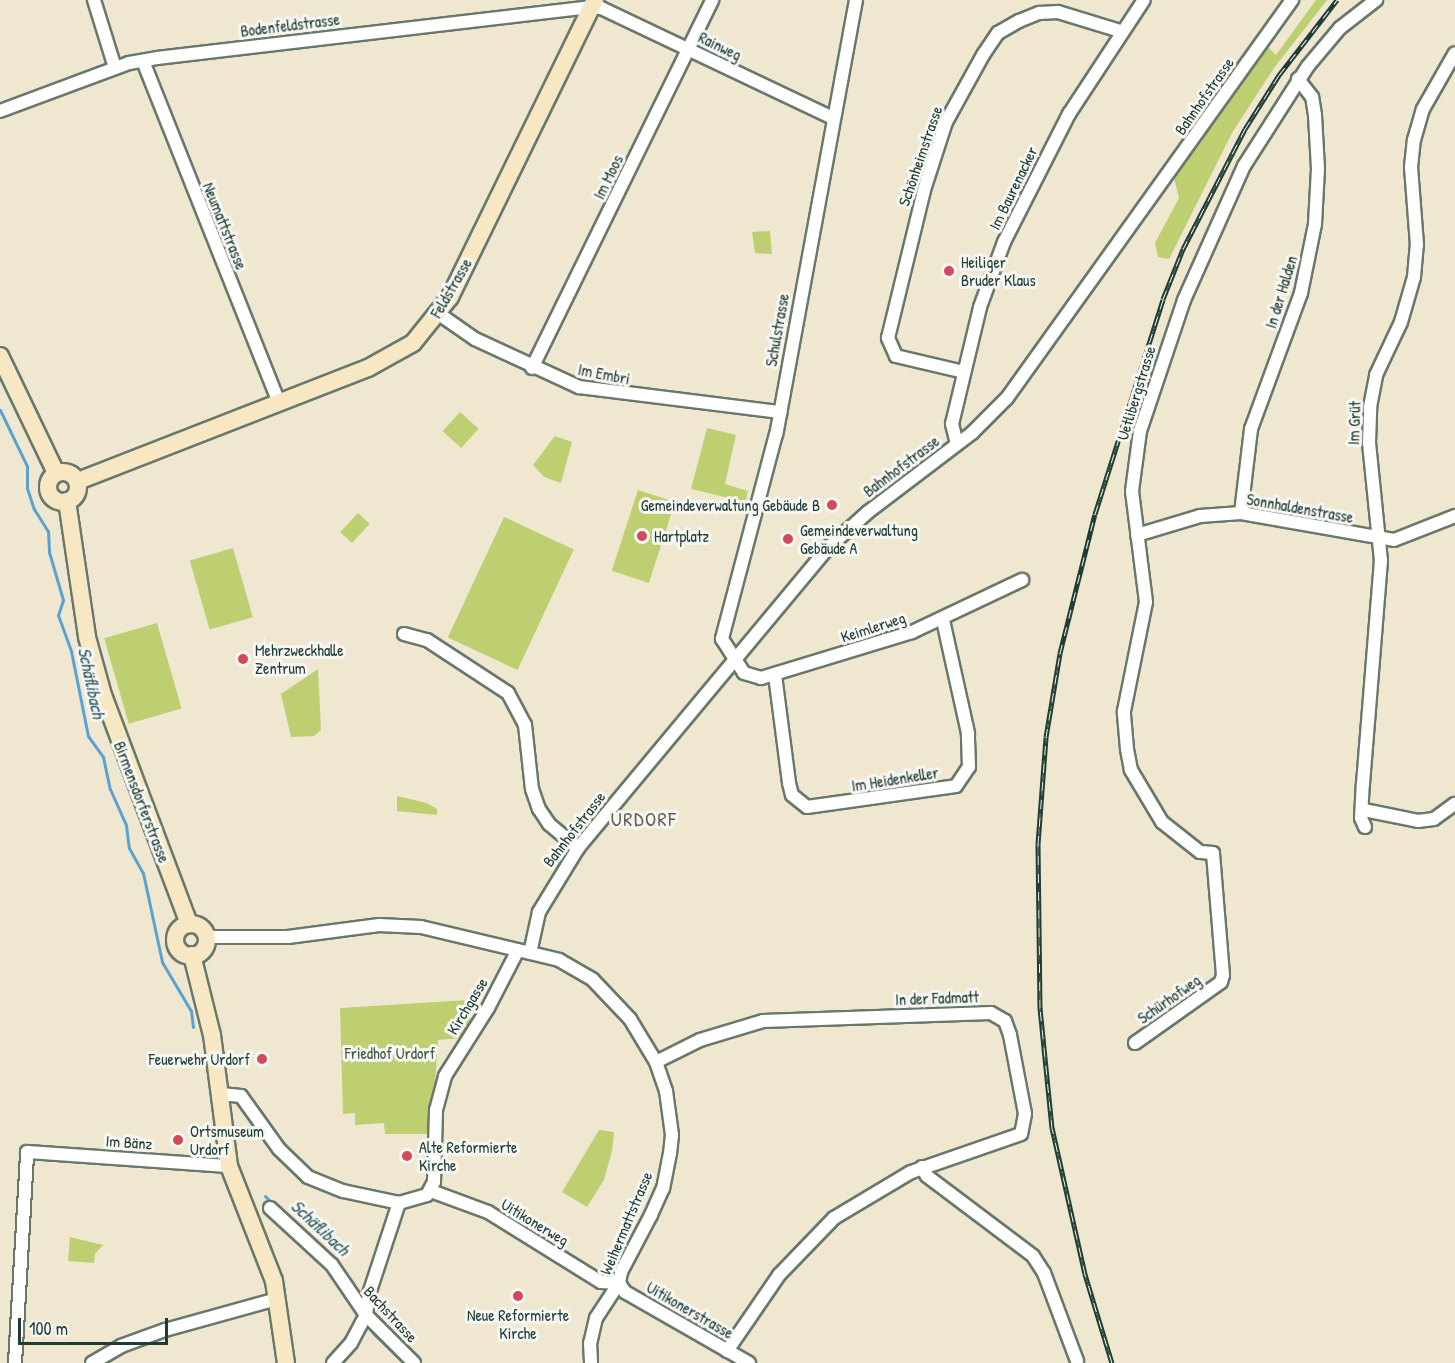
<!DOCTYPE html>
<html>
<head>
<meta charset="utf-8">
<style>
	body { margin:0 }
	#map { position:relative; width:1455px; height:1363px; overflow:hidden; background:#f0e7d1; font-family:"Patrick Hand",sans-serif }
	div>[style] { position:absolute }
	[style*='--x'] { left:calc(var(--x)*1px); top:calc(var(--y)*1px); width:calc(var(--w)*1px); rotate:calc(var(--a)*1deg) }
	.green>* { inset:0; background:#becf72; transform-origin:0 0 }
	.stream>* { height:3px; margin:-1.5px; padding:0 1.5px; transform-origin:1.5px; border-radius:1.5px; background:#5aa3d1 }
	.roads { filter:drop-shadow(2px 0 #68786b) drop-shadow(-2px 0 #68786b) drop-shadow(0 2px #68786b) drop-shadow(0 -2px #68786b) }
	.minor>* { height:12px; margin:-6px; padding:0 6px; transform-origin:6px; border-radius:6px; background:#fff }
	.secondary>* { height:16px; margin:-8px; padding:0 8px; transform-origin:8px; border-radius:8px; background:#f7e8c3 }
	.secondary>.ring { margin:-8px; padding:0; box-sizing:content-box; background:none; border:16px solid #f7e8c3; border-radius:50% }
	.rail>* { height:5px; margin-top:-2.5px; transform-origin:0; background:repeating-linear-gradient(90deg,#f6f6f2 0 9px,#1f3d34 0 18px); box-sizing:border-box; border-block:2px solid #1f3d34 }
	.dots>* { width:16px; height:16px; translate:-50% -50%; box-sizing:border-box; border:3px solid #f6f6f2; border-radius:50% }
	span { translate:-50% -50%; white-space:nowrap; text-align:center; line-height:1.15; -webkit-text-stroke:6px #f6f6f2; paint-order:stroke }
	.street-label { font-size:16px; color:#1f3d34 }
	.poi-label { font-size:16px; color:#1f3d34 }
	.left { translate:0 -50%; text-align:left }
	.right { translate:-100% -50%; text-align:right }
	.park-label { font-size:16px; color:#3f5a40 }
	.water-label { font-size:18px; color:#315c63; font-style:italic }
	.quarter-label { font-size:20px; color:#616251; letter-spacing:1.5px }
	.scale { position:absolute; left:18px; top:1318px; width:150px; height:27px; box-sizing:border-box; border:3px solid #1f3d34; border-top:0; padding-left:8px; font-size:18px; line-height:21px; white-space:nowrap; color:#1f3d34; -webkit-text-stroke:4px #f6f6f2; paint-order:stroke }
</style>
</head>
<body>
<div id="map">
	<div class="green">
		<div style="clip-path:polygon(1316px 0,1327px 0,1274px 68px,1232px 133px,1169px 259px,1158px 257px,1155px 243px,1179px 198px,1174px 178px,1268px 47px,1276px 55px)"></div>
		<div style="clip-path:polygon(587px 41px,461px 296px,458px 298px,561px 88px)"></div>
		<div style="clip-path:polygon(770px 231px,772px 254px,755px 253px,752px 232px)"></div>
		<div style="left:460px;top:412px;width:25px;height:26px;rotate:42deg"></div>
		<div style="clip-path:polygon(707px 428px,736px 435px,725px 484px,748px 491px,744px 509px,728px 505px,729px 498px,691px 489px)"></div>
		<div style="clip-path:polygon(555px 436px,572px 442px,561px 483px,544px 477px,533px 465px)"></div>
		<div style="left:638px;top:490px;width:39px;height:85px;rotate:18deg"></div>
		<div style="left:358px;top:513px;width:16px;height:26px;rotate:43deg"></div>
		<div style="left:504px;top:517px;width:77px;height:133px;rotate:25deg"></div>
		<div style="left:233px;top:548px;width:72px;height:45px;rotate:74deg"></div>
		<div style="left:157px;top:623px;width:89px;height:55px;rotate:74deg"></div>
		<div style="clip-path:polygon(318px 669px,321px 730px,314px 736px,291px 737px,281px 694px)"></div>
		<div style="clip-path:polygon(397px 796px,427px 803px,437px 809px,437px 815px,397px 811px)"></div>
		<div style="clip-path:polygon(468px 1000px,471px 1024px,461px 1038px,438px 1040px,432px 1134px,385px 1134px,384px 1123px,355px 1125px,355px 1113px,343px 1114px,340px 1008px)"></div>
		<div style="clip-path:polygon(599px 1130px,614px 1132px,612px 1151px,604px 1180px,587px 1207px,562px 1192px)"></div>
		<div style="clip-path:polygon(70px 1237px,103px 1245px,95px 1254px,94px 1263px,68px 1261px)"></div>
	</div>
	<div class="stream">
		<div style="--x:0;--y:410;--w:62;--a:64.3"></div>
		<div style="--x:27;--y:466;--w:22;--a:90"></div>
		<div style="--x:27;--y:488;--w:22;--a:72"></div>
		<div style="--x:34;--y:509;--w:26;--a:58"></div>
		<div style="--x:48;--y:531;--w:21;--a:87"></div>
		<div style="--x:49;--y:552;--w:50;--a:73.7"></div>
		<div style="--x:63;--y:600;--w:16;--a:108"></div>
		<div style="--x:58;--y:615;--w:38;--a:70"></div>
		<div style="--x:71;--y:651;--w:87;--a:78.7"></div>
		<div style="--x:88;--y:736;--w:26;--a:54"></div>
		<div style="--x:103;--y:757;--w:33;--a:78"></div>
		<div style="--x:110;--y:789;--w:39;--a:66"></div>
		<div style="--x:126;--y:825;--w:23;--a:83"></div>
		<div style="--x:129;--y:848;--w:29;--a:61"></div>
		<div style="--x:143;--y:873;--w:91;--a:77.9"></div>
		<div style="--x:162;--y:962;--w:57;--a:59.4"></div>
		<div style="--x:191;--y:1011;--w:16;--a:83"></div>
		<div style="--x:265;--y:1196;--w:11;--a:45"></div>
		<div style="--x:325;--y:1250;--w:43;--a:49.7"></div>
		<div style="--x:373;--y:1333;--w:43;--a:44.1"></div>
	</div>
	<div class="roads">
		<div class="minor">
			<div style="--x:94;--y:0;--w:71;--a:72.8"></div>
			<div style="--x:856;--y:0;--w:441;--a:100.4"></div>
			<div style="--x:776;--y:434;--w:212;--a:104.8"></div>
			<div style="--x:722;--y:639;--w:40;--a:57.1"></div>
			<div style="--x:744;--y:673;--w:18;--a:16"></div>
			<div style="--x:761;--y:678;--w:158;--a:-16.9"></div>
			<div style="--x:912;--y:632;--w:122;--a:-25.3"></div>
			<div style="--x:143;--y:61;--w:367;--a:68.3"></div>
			<div style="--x:0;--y:111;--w:138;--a:-20.4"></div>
			<div style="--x:129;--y:63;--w:28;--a:-10"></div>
			<div style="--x:157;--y:58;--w:438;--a:-6.7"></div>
			<div style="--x:592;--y:7;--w:9;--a:6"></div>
			<div style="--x:601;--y:8;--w:255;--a:25.4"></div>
			<div style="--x:439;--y:314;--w:44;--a:34.8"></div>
			<div style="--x:475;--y:339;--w:115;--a:24.8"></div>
			<div style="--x:579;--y:387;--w:203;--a:7.1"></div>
			<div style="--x:532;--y:368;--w:410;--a:-63.9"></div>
			<div style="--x:964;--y:372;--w:70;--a:-166.8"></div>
			<div style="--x:896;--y:356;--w:20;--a:-114"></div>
			<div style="--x:888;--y:338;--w:152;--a:-76.3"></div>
			<div style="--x:924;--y:190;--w:71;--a:-72.1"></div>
			<div style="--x:946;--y:122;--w:77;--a:-61.1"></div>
			<div style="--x:983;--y:55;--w:27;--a:-56"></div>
			<div style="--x:998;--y:33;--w:24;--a:-30"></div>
			<div style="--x:1019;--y:21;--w:22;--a:-22"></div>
			<div style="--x:1039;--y:13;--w:19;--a:-3"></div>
			<div style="--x:1058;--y:12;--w:65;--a:17"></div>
			<div style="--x:957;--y:444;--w:21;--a:-104"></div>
			<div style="--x:952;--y:424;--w:120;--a:-76.5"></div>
			<div style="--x:980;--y:307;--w:69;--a:-69.7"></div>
			<div style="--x:1004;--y:242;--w:144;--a:-63.1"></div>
			<div style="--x:1069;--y:114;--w:136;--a:-56.7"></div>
			<div style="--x:1241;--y:513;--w:85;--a:-83.2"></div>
			<div style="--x:1251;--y:429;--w:145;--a:-69.8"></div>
			<div style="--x:1301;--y:293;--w:70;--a:-78.5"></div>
			<div style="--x:1315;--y:224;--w:55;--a:-86.9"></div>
			<div style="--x:1318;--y:169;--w:54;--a:-93.2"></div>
			<div style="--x:1315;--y:115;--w:18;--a:-99"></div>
			<div style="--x:1312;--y:97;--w:23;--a:-128"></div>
			<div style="--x:1137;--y:535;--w:66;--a:-16.8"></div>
			<div style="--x:1200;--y:516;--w:41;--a:-4.2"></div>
			<div style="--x:1241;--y:513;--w:155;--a:10"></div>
			<div style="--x:1394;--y:540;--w:66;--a:-21.5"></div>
			<div style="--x:404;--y:634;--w:24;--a:15"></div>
			<div style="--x:427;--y:640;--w:97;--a:33.2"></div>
			<div style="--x:508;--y:693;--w:36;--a:62"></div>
			<div style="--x:525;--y:725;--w:64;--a:83.8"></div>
			<div style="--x:532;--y:789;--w:21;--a:71"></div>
			<div style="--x:539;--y:809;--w:18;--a:56"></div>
			<div style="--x:549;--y:824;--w:38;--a:40"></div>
			<div style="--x:775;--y:675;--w:109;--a:82.6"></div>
			<div style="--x:789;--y:783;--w:12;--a:76"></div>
			<div style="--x:792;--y:795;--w:19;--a:39"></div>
			<div style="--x:807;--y:807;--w:150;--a:-8"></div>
			<div style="--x:956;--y:786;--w:23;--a:-56"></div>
			<div style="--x:969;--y:767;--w:34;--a:-92"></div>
			<div style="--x:968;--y:733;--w:116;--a:-102.5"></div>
			<div style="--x:1364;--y:810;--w:55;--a:11.5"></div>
			<div style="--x:1418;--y:821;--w:16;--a:-7"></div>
			<div style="--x:1434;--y:819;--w:26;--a:-36"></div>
			<div style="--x:1365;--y:827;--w:10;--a:-114"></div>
			<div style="--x:1361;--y:818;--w:34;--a:-87"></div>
			<div style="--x:1363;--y:784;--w:224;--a:-85.4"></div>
			<div style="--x:1381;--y:561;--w:119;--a:-95.8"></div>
			<div style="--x:1369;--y:443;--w:36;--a:-88"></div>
			<div style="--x:1370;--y:407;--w:33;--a:-79"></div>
			<div style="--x:1376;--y:375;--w:59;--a:-64.7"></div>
			<div style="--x:1401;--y:322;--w:47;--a:-73.9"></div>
			<div style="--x:1414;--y:277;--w:32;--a:-85"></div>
			<div style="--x:1417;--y:245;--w:78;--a:-94.4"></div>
			<div style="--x:1411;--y:167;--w:27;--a:-84"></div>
			<div style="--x:1414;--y:140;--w:32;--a:-74"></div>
			<div style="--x:1423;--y:109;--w:64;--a:-60.3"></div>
			<div style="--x:206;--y:937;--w:82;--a:0"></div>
			<div style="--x:288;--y:937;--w:92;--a:-7.5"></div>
			<div style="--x:379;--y:925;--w:42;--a:2.7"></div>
			<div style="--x:421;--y:927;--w:142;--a:13.4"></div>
			<div style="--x:559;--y:960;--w:39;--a:30"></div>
			<div style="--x:593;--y:980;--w:54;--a:46.5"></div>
			<div style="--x:630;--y:1019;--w:50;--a:58.8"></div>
			<div style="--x:656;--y:1062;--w:31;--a:71"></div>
			<div style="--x:666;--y:1091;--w:44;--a:82.2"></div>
			<div style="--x:672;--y:1135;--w:18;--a:96"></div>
			<div style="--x:670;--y:1153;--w:36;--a:101"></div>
			<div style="--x:663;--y:1188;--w:30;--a:114"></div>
			<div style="--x:651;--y:1215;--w:64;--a:117.8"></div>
			<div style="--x:621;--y:1272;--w:11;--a:100"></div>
			<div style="--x:619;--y:1283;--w:42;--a:123.3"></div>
			<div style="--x:596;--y:1318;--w:26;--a:103"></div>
			<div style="--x:590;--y:1343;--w:20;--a:87"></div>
			<div style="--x:530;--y:953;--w:42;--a:-77.6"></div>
			<div style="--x:539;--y:912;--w:75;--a:-58.6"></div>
			<div style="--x:578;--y:848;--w:393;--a:-50.2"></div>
			<div style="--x:830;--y:546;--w:51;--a:-41.8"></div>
			<div style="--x:868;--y:512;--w:131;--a:-37.2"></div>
			<div style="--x:972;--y:433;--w:49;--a:-45"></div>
			<div style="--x:1007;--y:398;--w:490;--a:-54.4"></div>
			<div style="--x:1135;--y:1043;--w:105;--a:-35.3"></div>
			<div style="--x:1221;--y:982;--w:7;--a:-74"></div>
			<div style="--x:1223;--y:975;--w:122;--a:-94.7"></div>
			<div style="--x:1213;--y:853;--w:13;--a:-176"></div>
			<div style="--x:1200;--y:852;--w:48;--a:-141.7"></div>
			<div style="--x:1162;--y:822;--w:61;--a:-120.8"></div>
			<div style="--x:1131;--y:770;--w:21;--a:-101"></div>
			<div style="--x:1127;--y:749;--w:38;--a:-95"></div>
			<div style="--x:1124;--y:711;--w:111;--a:-78.6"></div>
			<div style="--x:1146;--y:602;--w:112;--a:-97.2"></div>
			<div style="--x:1132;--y:491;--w:61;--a:-82.4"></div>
			<div style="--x:1140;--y:431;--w:138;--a:-71.4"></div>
			<div style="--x:1184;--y:300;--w:147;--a:-65.9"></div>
			<div style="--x:1244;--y:166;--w:119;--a:-57.4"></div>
			<div style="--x:1308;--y:66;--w:50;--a:-49.9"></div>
			<div style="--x:1340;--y:28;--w:46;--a:-37.9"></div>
			<div style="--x:656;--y:1062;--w:49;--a:-26.6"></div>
			<div style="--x:700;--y:1040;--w:66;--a:-16.8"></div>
			<div style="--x:763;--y:1021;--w:228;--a:-2"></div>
			<div style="--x:991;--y:1013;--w:16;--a:30"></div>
			<div style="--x:1005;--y:1021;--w:15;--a:70"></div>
			<div style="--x:1010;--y:1035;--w:80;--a:79.2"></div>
			<div style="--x:1025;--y:1114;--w:20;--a:101"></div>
			<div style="--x:1021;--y:1134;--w:116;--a:160.9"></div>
			<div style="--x:911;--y:1172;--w:90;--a:149.1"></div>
			<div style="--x:834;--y:1218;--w:79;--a:134"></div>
			<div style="--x:779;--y:1275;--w:92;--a:124.4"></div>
			<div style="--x:221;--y:1094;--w:20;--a:6"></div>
			<div style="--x:241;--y:1096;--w:65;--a:54.4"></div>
			<div style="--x:279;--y:1149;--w:40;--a:44"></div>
			<div style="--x:308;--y:1177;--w:38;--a:22"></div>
			<div style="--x:343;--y:1191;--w:57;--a:12.1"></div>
			<div style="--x:399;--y:1203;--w:29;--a:-16"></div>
			<div style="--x:427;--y:1195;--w:15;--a:-62"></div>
			<div style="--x:434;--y:1182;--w:72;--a:-88.4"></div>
			<div style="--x:436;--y:1110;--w:35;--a:-75"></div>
			<div style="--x:445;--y:1076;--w:80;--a:-57.7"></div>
			<div style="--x:488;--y:1008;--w:65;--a:-62.7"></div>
			<div style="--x:922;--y:1167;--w:10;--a:61"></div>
			<div style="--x:927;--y:1176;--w:133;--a:37"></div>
			<div style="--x:1033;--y:1256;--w:20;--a:57"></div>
			<div style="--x:1044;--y:1273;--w:94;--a:69.4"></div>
			<div style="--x:431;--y:1191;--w:61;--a:20.2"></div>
			<div style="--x:488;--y:1212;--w:133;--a:31.8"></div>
			<div style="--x:601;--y:1282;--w:18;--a:3"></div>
			<div style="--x:270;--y:1208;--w:84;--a:42.6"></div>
			<div style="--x:332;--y:1265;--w:60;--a:55.8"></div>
			<div style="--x:366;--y:1315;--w:68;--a:45"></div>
			<div style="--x:619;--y:1283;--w:11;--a:56"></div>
			<div style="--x:625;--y:1292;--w:143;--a:29.8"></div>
			<div style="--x:15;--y:1363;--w:211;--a:-86.7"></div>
			<div style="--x:27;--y:1152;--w:202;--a:4"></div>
			<div style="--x:92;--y:1363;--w:34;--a:-30"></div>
			<div style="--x:121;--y:1346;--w:47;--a:-20"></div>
			<div style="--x:165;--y:1330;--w:116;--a:-15.5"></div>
			<div style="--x:333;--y:1363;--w:27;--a:-48"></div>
			<div style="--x:351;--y:1343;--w:32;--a:-62"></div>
			<div style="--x:366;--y:1315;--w:21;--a:-82"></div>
			<div style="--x:369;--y:1294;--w:96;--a:-71.8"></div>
		</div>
		<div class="secondary">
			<div style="--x:0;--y:356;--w:130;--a:64.4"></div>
			<div class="ring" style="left:48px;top:472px;width:14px;height:14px"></div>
			<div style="--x:78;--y:481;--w:311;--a:-21.3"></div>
			<div style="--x:368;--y:368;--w:51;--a:-29.1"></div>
			<div style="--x:413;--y:343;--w:59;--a:-51.2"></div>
			<div style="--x:450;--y:297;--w:331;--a:-64"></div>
			<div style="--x:67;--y:501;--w:137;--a:81.6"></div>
			<div style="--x:87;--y:637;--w:60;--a:74.6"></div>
			<div style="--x:103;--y:695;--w:245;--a:69.4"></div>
			<div class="ring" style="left:175px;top:924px;width:16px;height:16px"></div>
			<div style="--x:192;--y:955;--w:82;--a:76"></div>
			<div style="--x:212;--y:1035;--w:132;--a:82.6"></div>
			<div style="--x:229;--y:1166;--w:123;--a:68.6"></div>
			<div style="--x:274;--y:1281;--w:83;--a:81.7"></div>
		</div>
	</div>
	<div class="rail">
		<div style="--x:1112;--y:1363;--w:93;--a:-106.9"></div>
		<div style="--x:1085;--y:1274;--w:150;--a:-102.7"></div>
		<div style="--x:1052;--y:1128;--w:121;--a:-95.7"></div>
		<div style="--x:1040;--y:1008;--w:164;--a:-90.7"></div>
		<div style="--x:1038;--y:844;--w:107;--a:-85.7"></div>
		<div style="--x:1046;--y:737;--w:85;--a:-80.5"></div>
		<div style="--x:1060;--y:653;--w:143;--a:-75.9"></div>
		<div style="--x:1095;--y:514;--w:225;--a:-72.4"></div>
		<div style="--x:1163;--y:299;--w:54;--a:-68.2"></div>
		<div style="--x:1183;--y:249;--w:135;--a:-62.7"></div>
		<div style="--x:1245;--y:129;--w:64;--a:-57.8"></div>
		<div style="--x:1279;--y:75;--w:95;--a:-52.3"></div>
	</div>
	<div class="dots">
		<div style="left:949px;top:271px;background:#d1495b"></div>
		<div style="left:832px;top:505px;background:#d1495b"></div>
		<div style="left:642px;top:536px;background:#d1495b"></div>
		<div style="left:788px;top:539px;background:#d1495b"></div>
		<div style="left:243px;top:659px;background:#d1495b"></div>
		<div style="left:262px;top:1059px;background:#d1495b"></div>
		<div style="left:178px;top:1140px;background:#d1495b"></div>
		<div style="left:407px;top:1156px;background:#d1495b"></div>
		<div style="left:518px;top:1296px;background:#d1495b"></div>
	</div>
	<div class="street-label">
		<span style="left:290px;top:25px;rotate:-7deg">Bodenfeldstrasse</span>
		<span style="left:720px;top:46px;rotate:26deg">Rainweg</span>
		<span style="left:1204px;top:96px;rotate:-55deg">Bahnhofstrasse</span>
		<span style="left:920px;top:156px;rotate:-71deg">Schönheimstrasse</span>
		<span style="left:608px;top:177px;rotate:-64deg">Im Moos</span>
		<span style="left:1013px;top:188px;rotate:-64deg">Im Baurenacker</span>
		<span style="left:225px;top:226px;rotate:68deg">Neumattstrasse</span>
		<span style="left:451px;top:288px;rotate:-60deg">Feldstrasse</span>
		<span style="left:1281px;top:292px;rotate:-73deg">In der Halden</span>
		<span style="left:777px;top:330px;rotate:-80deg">Schulstrasse</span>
		<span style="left:604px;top:374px;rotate:11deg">Im Embri</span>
		<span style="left:1136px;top:393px;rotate:-73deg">Uetlibergstrasse</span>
		<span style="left:1354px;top:423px;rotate:-88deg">Im Grüt</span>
		<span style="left:901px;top:466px;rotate:-37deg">Bahnhofstrasse</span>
		<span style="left:1300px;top:508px;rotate:10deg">Sonnhaldenstrasse</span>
		<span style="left:873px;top:627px;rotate:-18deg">Keimlerweg</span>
		<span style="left:895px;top:779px;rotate:-9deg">Im Heidenkeller</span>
		<span style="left:142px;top:802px;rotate:69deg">Birmensdorferstrasse</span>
		<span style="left:574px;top:829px;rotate:-52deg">Bahnhofstrasse</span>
		<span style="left:937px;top:998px;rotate:-2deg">In der Fadmatt</span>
		<span style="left:1169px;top:999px;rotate:-35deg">Schürhofweg</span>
		<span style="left:467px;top:1006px;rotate:-59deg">Kirchgasse</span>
		<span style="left:129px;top:1142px;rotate:4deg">Im Bänz</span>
		<span style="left:535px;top:1222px;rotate:31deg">Uitikonerweg</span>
		<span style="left:626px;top:1223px;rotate:-67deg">Weihermattstrasse</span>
		<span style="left:690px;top:1310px;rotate:30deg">Uitikonerstrasse</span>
		<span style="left:391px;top:1314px;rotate:47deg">Bachstrasse</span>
	</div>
	<div class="poi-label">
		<span class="left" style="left:961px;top:271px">Heiliger<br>Bruder Klaus</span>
		<span class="right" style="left:820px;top:505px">Gemeindeverwaltung Gebäude B</span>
		<span class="left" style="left:800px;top:539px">Gemeindeverwaltung<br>Gebäude A</span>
		<span class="left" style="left:654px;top:536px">Hartplatz</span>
		<span class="left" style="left:255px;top:659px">Mehrzweckhalle<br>Zentrum</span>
		<span class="right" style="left:250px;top:1059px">Feuerwehr Urdorf</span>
		<span class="left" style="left:190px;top:1140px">Ortsmuseum<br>Urdorf</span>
		<span class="left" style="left:419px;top:1156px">Alte Reformierte<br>Kirche</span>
		<span style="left:518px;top:1324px">Neue Reformierte<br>Kirche</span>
	</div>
	<div class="park-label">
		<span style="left:390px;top:1053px">Friedhof Urdorf</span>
	</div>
	<div class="water-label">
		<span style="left:91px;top:683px;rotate:78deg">Schäflibach</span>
		<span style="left:320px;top:1228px;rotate:43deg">Schäflibach</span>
	</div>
	<div class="quarter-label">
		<span style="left:644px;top:818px">URDORF</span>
	</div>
	<div class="scale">100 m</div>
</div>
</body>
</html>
